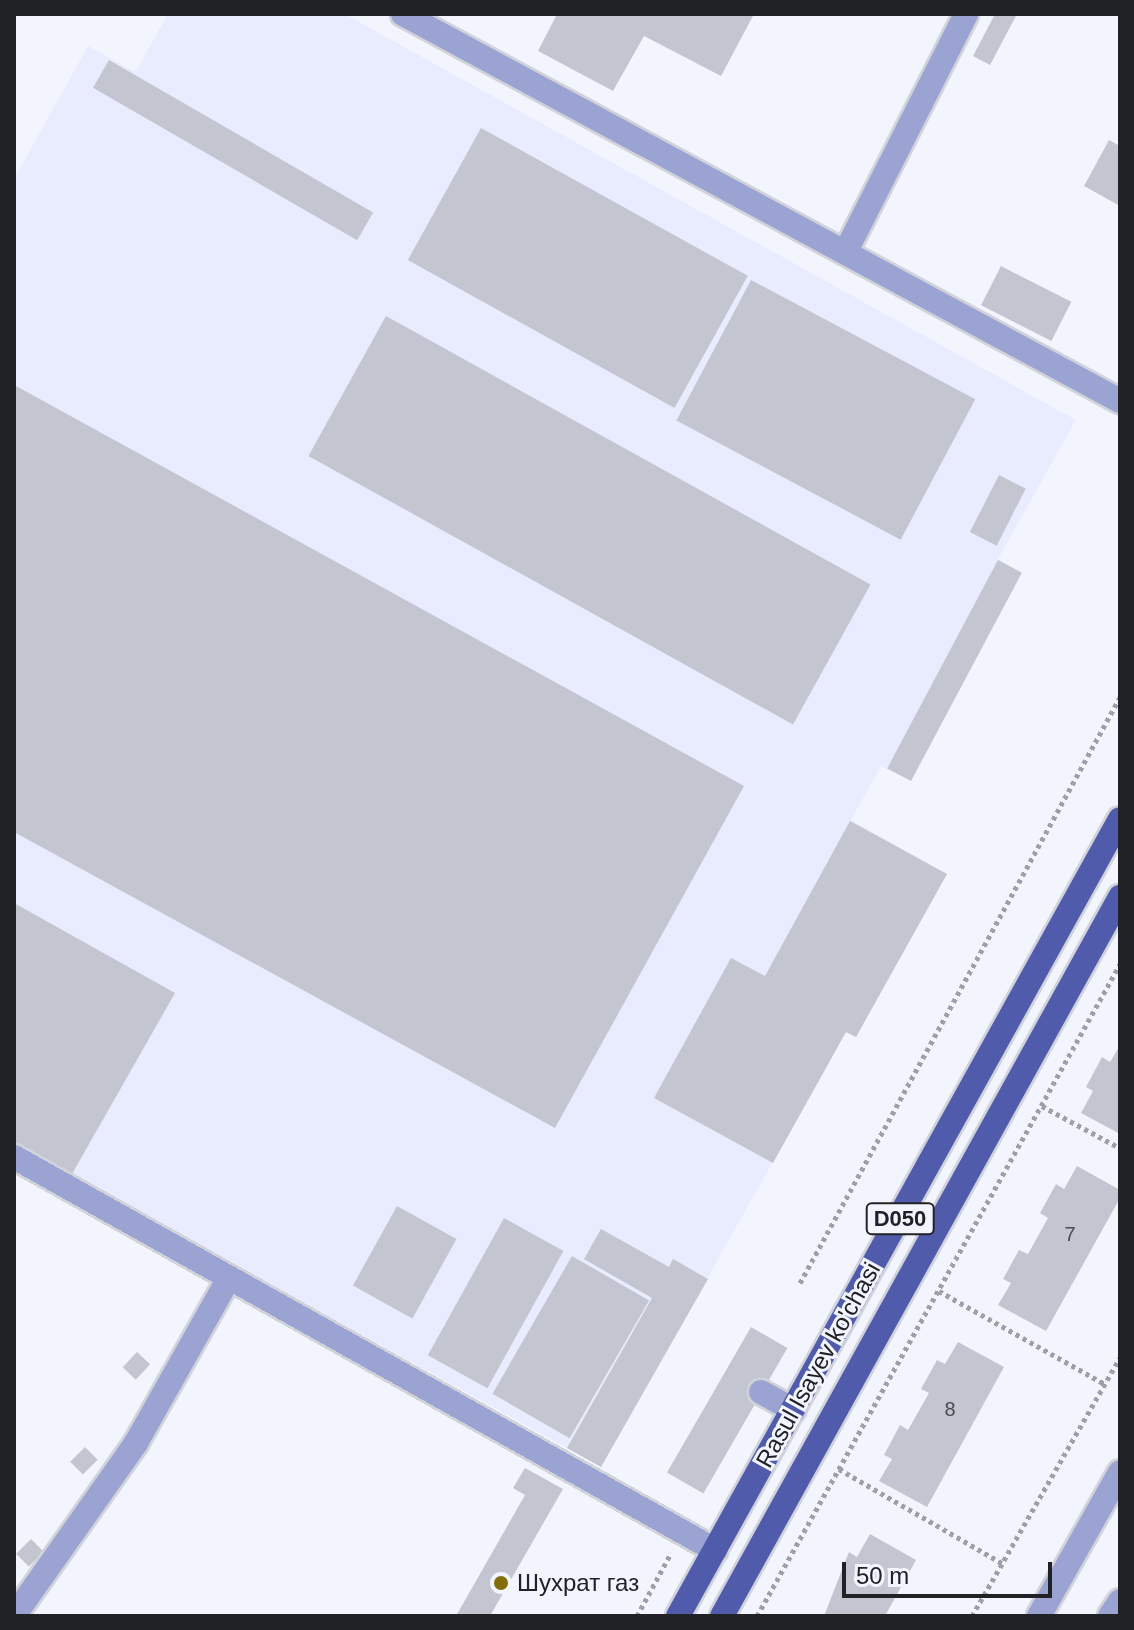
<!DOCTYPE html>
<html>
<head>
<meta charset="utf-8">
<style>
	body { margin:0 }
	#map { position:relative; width:1134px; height:1630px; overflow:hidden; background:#f3f5fe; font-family:Arial,sans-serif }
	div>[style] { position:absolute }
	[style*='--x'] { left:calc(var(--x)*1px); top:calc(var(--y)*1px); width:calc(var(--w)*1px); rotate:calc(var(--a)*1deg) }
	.built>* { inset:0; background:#e8ecfe }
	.building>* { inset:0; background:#c3c5d0; transform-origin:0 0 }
	.path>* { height:5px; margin-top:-2.5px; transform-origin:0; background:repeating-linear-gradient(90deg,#9ea0a7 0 4px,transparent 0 8px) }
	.roads { filter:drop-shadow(2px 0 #d1d3db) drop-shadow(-2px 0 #d1d3db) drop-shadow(0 2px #d1d3db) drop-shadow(0 -2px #d1d3db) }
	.minor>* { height:24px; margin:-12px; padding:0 12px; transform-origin:12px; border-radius:12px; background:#9aa3d1 }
	.major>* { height:24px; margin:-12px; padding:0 12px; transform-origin:12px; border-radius:12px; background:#515bac }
	.dots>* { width:22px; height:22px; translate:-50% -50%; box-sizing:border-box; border:4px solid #f3f5fe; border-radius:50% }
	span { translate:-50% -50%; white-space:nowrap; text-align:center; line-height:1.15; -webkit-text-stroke:6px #f3f5fe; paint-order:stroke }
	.number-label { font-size:20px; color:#4a4b50 }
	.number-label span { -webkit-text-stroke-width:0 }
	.shield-label span { padding:2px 6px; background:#f3f5fe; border:2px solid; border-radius:6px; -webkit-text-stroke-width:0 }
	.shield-label { font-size:22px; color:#212226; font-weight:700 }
	.street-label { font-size:24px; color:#212226 }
	.poi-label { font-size:24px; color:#212226 }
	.left { translate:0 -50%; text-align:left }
	.frame { position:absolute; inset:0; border:16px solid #212226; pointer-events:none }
	.scale { position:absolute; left:842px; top:1562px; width:210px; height:36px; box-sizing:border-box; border:4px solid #212226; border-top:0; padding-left:10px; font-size:24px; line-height:28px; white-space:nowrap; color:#212226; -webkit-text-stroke:6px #f3f5fe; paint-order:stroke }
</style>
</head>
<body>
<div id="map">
	<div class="built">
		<div style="clip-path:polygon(168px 14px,345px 14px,1076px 420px,998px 559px,1022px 573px,908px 778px,881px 766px,851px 820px,947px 874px,856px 1037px,846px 1032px,601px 1467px,14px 1142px,14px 179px,88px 46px,135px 72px)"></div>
	</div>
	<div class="building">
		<div style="clip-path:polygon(557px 14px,754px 14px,721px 76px,644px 36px,613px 91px,538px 51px)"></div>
		<div style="clip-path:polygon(995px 14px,1017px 14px,990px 65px,973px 56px)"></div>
		<div style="left:109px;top:60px;width:305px;height:32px;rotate:30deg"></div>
		<div style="left:481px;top:128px;width:305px;height:151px;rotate:29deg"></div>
		<div style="clip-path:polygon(1109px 140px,1120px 146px,1120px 206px,1084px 186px)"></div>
		<div style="left:1001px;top:266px;width:79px;height:44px;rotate:27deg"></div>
		<div style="left:751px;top:280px;width:254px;height:159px;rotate:28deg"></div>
		<div style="left:386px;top:316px;width:554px;height:160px;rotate:29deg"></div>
		<div style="clip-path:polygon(16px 386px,744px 786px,555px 1128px,14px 832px)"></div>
		<div style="left:999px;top:475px;width:30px;height:64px;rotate:27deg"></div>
		<div style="left:998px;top:560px;width:27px;height:236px;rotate:28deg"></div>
		<div style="clip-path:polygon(850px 821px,947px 874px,856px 1037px,846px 1032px,773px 1163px,654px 1098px,731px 958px,765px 976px)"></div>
		<div style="clip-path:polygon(14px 903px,175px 993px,72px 1174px,14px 1142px)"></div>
		<div style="clip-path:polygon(1120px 1045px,1120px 1134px,1081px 1113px,1093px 1091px,1086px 1087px,1102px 1057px,1110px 1062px)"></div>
		<div style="clip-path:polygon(1077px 1166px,1120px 1190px,1120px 1198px,1046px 1331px,998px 1305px,1011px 1283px,1003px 1279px,1019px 1250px,1028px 1254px,1048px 1218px,1040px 1213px,1056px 1184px,1064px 1189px)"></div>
		<div style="left:397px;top:1206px;width:68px;height:91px;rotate:29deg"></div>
		<div style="left:504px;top:1218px;width:68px;height:157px;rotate:29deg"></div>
		<div style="clip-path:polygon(601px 1229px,669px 1267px,673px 1259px,708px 1279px,601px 1467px,567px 1448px,652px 1298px,584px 1259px)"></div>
		<div style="left:572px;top:1256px;width:89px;height:159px;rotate:30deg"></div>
		<div style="left:751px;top:1327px;width:42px;height:168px;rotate:30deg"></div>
		<div style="clip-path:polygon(958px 1342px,1004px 1367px,927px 1507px,879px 1481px,892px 1459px,884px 1455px,900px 1425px,908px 1430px,929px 1393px,921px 1389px,937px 1360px,945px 1364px)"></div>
		<div style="left:137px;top:1352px;width:18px;height:21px;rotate:43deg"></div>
		<div style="left:85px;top:1447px;width:18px;height:21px;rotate:45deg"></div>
		<div style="clip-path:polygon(525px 1468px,563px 1489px,490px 1616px,456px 1616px,525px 1495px,513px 1488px)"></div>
		<div style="clip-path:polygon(870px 1534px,916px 1560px,885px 1616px,824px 1616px,849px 1552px,857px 1557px)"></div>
		<div style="left:31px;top:1539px;width:18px;height:21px;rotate:45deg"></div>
	</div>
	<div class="path">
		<div style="--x:1042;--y:1106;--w:89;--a:28.3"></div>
		<div style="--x:800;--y:1283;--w:668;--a:-61.36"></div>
		<div style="--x:939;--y:1291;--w:190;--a:29.3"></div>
		<div style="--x:839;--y:1469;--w:188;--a:30"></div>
		<div style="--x:637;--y:1616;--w:72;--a:-61.6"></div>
		<div style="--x:757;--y:1616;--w:746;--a:-60.89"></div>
		<div style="--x:972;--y:1616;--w:297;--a:-60.2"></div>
	</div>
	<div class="roads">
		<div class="minor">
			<div style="--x:403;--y:14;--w:815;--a:28.36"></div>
			<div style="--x:846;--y:251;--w:266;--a:-63.1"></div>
			<div style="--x:14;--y:1157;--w:804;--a:29.28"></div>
			<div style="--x:761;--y:1392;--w:37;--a:29"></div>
			<div style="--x:14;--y:1616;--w:212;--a:-54.8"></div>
			<div style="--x:136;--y:1443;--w:189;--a:-60.6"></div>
			<div style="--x:1039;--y:1616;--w:165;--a:-60.6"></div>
			<div style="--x:1110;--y:1616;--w:18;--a:-56"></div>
		</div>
		<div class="major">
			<div style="--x:678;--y:1616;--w:911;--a:-60.99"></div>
			<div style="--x:722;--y:1616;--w:822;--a:-61.03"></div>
		</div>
	</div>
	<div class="dots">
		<div style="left:501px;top:1583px;background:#826e0b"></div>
	</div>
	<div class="number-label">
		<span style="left:1070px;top:1234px">7</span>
		<span style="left:950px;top:1409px">8</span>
	</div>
	<div class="shield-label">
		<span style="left:900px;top:1219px">D050</span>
	</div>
	<div class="street-label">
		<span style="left:818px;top:1365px;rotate:-61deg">Rasul Isayev ko'chasi</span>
	</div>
	<div class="poi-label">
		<span class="left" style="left:517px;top:1583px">Шухрат газ</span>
	</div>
	<div class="frame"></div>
	<div class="scale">50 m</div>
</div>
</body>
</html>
